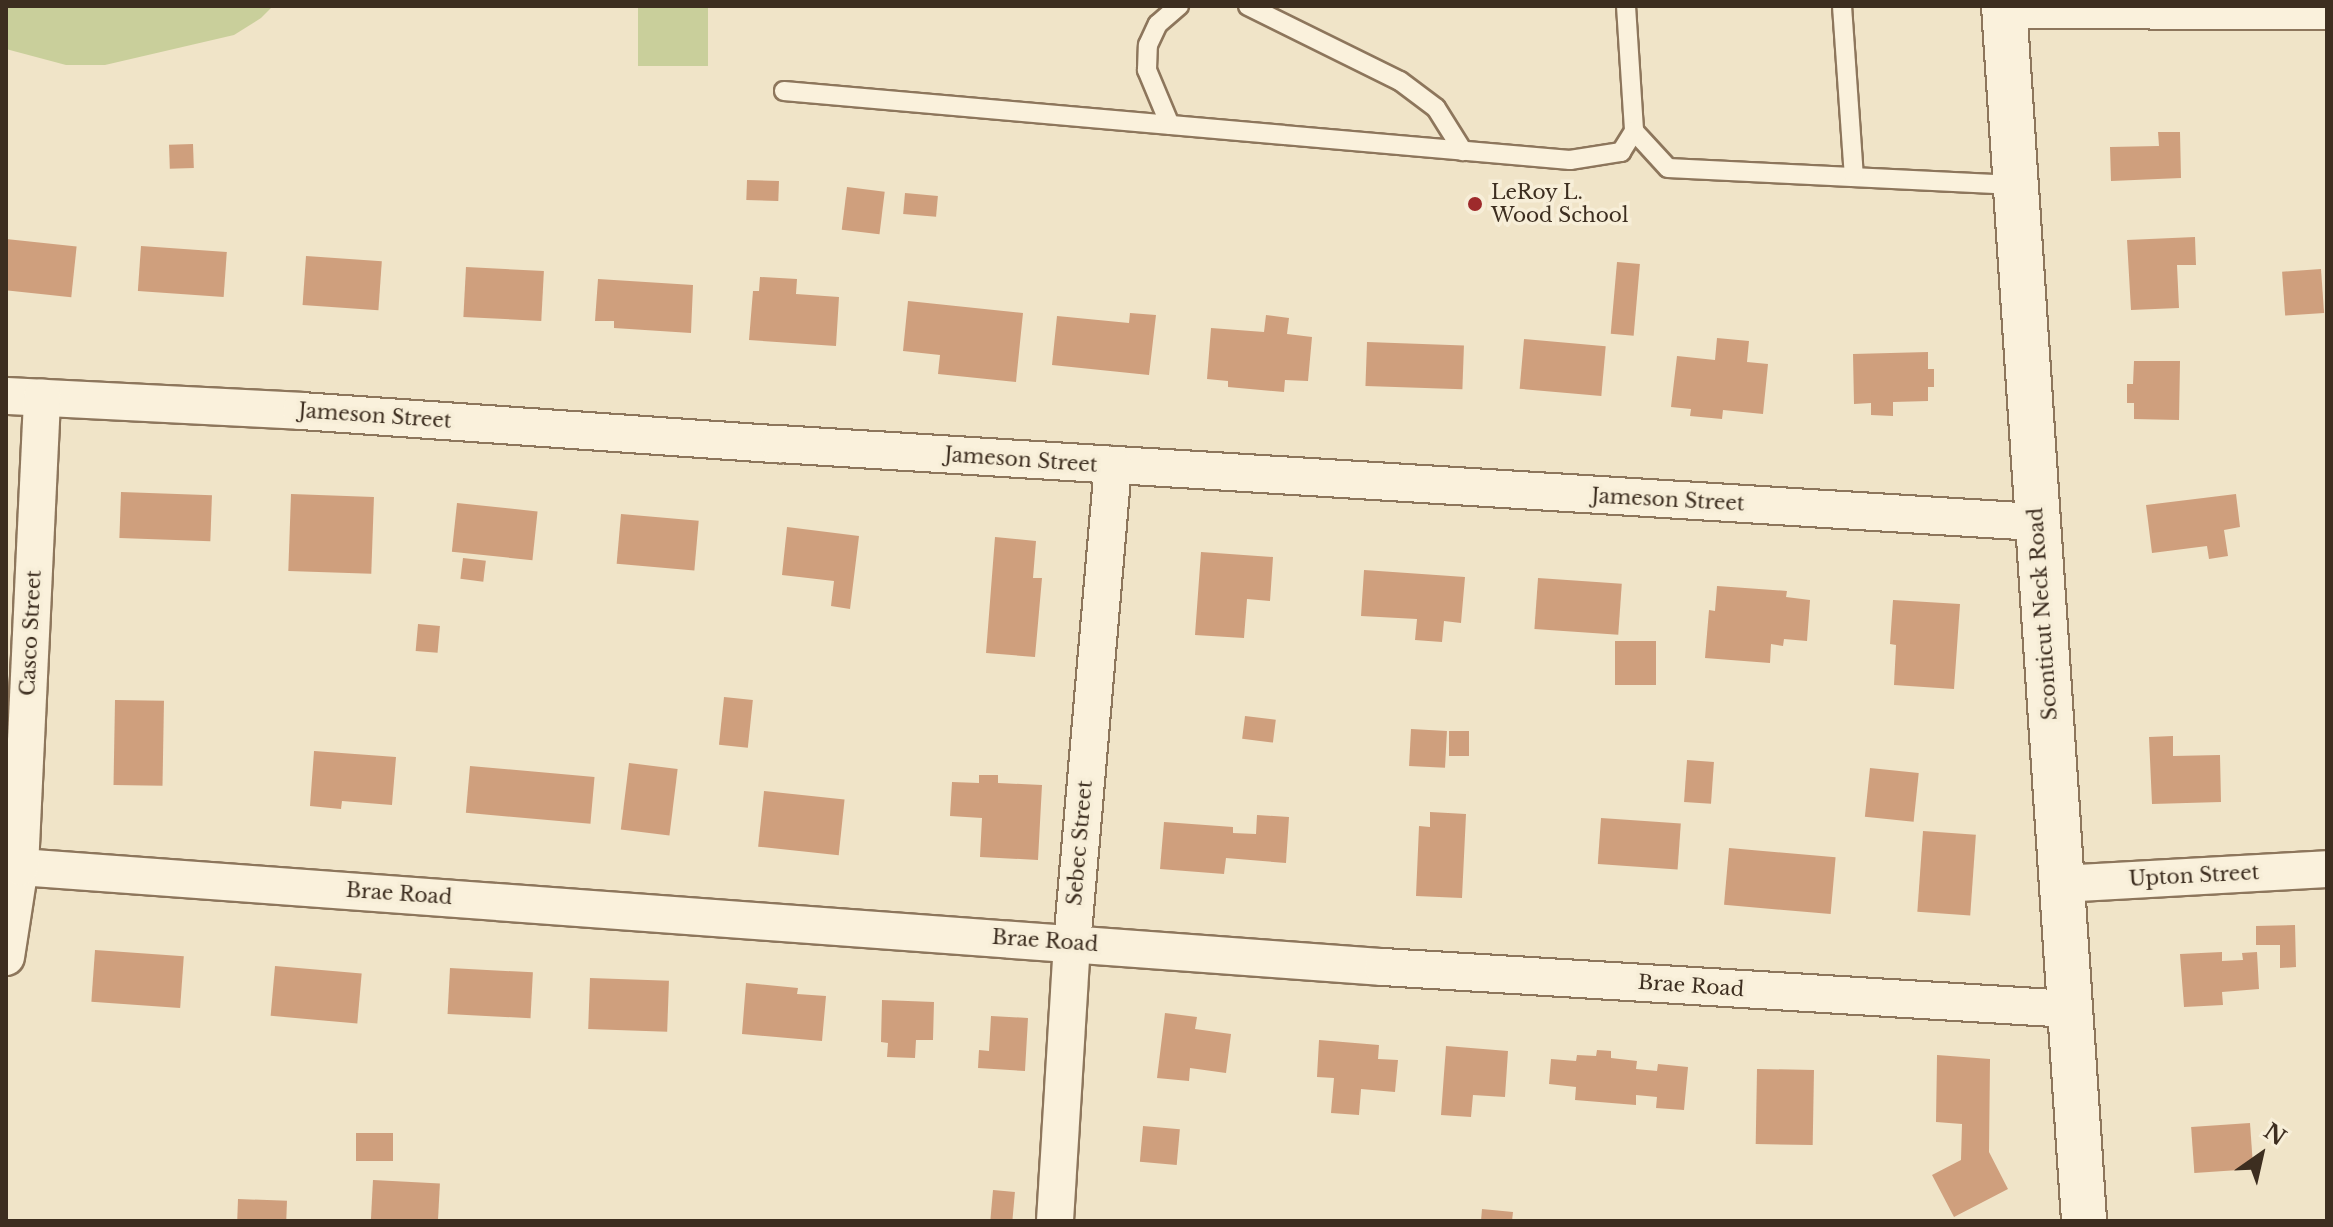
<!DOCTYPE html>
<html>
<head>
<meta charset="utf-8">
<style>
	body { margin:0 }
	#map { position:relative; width:2333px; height:1227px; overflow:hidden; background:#f0e4c8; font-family:"Libre Baskerville",serif }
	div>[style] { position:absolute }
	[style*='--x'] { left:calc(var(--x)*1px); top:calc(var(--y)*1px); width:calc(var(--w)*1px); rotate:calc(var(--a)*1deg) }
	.green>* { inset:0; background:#c9cf9b; transform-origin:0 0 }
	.building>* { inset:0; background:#cf9f7d; transform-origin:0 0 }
	.roads { filter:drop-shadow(2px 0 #8d765c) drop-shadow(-2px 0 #8d765c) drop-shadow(0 2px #8d765c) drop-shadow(0 -2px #8d765c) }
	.lane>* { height:18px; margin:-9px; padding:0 9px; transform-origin:9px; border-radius:9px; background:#faf1dc }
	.street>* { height:36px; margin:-18px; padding:0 18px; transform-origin:18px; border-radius:18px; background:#faf1dc }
	.secondary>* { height:44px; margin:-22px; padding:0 22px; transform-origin:22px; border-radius:22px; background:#faf1dc }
	.dots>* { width:22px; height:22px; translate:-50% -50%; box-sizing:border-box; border:4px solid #f7eed8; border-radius:50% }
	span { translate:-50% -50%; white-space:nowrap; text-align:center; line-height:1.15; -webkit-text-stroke:7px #f7eed8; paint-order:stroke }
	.poi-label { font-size:20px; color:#3d2e20 }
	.left { translate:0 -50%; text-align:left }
	.street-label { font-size:20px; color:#3d2e20 }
	.frame { position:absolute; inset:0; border:8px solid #3d2e20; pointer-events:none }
	.north { position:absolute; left:2221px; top:1115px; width:80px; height:80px; -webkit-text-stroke:6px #f7eed8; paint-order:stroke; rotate:34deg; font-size:22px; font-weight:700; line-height:32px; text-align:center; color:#3d2e20 }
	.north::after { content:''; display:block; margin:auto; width:28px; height:36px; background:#3d2e20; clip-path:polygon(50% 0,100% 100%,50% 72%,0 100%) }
</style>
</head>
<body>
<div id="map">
	<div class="green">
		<div style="clip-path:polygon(6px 6px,273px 6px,261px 18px,234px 35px,105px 65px,66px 65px,6px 49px)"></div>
		<div style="left:638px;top:6px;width:70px;height:60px"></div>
	</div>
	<div class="building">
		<div style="clip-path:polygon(2158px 132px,2180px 132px,2181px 178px,2111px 181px,2110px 147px,2159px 146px)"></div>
		<div style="left:193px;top:144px;width:24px;height:24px;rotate:88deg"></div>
		<div style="left:747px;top:180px;width:32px;height:20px;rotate:2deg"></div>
		<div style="left:847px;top:187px;width:38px;height:43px;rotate:7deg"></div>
		<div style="left:905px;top:193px;width:33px;height:21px;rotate:5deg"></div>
		<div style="clip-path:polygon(2195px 237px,2196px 265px,2177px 265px,2179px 308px,2131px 310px,2127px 240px)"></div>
		<div style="left:6px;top:239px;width:71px;height:51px;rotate:6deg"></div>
		<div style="left:141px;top:246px;width:86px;height:45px;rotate:4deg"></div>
		<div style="left:306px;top:256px;width:76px;height:49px;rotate:4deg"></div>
		<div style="left:1617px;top:262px;width:23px;height:72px;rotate:5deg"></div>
		<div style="left:466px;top:267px;width:78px;height:50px;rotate:3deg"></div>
		<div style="left:2321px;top:269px;width:44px;height:39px;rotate:86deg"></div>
		<div style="clip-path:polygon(760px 277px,797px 279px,796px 294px,839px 297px,836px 346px,749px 340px,753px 291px,759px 291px)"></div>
		<div style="clip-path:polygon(598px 279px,693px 285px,691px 333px,614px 328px,614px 321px,595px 321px)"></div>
		<div style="clip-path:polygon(908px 301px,1023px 313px,1016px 382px,938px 374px,940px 355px,903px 351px)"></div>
		<div style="clip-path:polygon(1130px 313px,1156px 315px,1149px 375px,1052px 365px,1057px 316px,1129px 323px)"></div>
		<div style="clip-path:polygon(1266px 315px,1289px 318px,1287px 334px,1312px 337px,1308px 381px,1285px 380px,1284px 392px,1228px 387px,1228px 381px,1207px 379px,1211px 328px,1264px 332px)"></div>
		<div style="clip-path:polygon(1717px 338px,1749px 341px,1747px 362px,1768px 364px,1763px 414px,1723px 410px,1722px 419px,1690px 416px,1691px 409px,1671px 407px,1677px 356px,1715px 360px)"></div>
		<div style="left:1524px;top:339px;width:82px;height:50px;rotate:5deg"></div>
		<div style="left:1367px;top:342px;width:97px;height:44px;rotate:2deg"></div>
		<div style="clip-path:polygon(1928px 352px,1928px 369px,1934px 369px,1934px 387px,1928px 387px,1928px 401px,1893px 402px,1893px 416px,1871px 415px,1871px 403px,1854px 404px,1853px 354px)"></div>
		<div style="clip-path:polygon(2134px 361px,2180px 361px,2179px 420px,2134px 419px,2134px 403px,2127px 403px,2127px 384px,2133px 384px)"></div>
		<div style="left:121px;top:492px;width:91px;height:46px;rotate:2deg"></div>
		<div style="left:291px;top:494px;width:83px;height:77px;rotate:2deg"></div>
		<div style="clip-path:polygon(2236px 494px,2240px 527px,2224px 530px,2228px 556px,2209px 559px,2207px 546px,2152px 553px,2146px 505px)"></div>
		<div style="left:457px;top:503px;width:81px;height:49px;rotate:6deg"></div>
		<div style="left:621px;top:514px;width:78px;height:50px;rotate:5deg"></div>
		<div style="clip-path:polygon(787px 527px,859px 536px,850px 609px,831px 606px,834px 581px,782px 575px)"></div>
		<div style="clip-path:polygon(995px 537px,1036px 541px,1033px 578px,1042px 578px,1035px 657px,986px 653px)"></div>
		<div style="clip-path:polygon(1201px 552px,1273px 557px,1270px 601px,1247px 599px,1244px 638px,1195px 635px)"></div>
		<div style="left:463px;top:558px;width:23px;height:21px;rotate:7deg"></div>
		<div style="clip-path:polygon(1364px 570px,1465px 577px,1461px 623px,1444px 621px,1442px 642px,1415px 640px,1417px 619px,1361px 616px)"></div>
		<div style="left:1538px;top:578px;width:84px;height:51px;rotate:4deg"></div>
		<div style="clip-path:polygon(1717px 586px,1787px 591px,1786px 597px,1810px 600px,1807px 641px,1784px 639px,1783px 646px,1771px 644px,1770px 663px,1705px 658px,1709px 610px,1715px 611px)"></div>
		<div style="clip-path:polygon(1893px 600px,1960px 604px,1954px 689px,1894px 685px,1896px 645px,1890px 644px)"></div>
		<div style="left:418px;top:624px;width:22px;height:27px;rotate:5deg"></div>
		<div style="left:1656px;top:641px;width:44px;height:41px;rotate:90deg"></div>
		<div style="left:724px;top:697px;width:29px;height:48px;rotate:6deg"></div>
		<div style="left:115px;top:700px;width:49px;height:85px;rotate:1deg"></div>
		<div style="left:1245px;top:716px;width:31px;height:23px;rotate:7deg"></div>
		<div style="left:1411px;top:729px;width:36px;height:37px;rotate:3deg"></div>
		<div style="left:1449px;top:731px;width:20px;height:25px"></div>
		<div style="clip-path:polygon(2173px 736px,2173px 756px,2220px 755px,2221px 802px,2152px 804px,2149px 737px)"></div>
		<div style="clip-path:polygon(314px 751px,396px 757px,392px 805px,342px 801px,341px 809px,310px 806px)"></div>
		<div style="left:1687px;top:760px;width:27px;height:42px;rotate:4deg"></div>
		<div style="left:629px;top:763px;width:49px;height:67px;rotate:7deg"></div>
		<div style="left:470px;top:766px;width:125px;height:47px;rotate:5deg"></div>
		<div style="left:1870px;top:768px;width:49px;height:49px;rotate:6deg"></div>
		<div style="clip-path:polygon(979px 775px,998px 775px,998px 783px,1042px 785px,1038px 860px,980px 857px,982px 818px,950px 816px,952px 782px,979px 783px)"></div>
		<div style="left:764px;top:791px;width:81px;height:56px;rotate:6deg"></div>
		<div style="clip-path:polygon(1430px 812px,1466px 814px,1462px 898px,1416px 896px,1419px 826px,1430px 827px)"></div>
		<div style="clip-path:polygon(1257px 815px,1289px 817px,1286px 863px,1226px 858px,1224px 874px,1160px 869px,1164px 822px,1233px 827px,1233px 833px,1256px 834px)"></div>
		<div style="left:1601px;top:818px;width:80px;height:46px;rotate:4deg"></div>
		<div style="left:1923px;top:831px;width:53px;height:81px;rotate:4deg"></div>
		<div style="left:1729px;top:848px;width:107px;height:57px;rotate:5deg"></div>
		<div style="clip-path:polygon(2295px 925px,2296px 967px,2280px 968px,2280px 945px,2256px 945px,2256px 926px)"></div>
		<div style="left:95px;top:950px;width:89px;height:52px;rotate:4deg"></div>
		<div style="clip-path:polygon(2222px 952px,2222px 961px,2243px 960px,2242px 953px,2257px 952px,2259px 989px,2222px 992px,2223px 1005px,2184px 1007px,2180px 954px)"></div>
		<div style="left:275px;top:966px;width:87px;height:50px;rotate:5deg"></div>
		<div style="left:450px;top:968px;width:83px;height:46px;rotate:3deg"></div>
		<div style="left:590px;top:978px;width:79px;height:51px;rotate:2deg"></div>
		<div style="clip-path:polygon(746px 983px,798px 988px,797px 994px,826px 996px,822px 1041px,742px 1034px)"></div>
		<div style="clip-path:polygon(882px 1000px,934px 1002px,933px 1040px,916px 1040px,915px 1058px,887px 1057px,888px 1043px,881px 1042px)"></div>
		<div style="clip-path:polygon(1165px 1013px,1197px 1017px,1195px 1029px,1231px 1034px,1226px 1073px,1190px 1068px,1189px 1081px,1157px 1078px)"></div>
		<div style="clip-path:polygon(991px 1016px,1028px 1018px,1025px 1071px,978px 1068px,979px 1050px,989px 1051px)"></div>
		<div style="clip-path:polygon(1319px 1040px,1379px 1045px,1378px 1059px,1398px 1060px,1395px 1092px,1361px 1089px,1359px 1115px,1331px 1113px,1334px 1078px,1317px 1077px)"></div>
		<div style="clip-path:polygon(1446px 1046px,1508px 1051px,1505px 1097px,1473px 1095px,1471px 1117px,1441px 1115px)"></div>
		<div style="clip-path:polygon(1597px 1050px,1611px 1051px,1611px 1058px,1637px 1061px,1636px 1069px,1657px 1071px,1658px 1064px,1688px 1067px,1684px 1110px,1656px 1108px,1657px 1097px,1636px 1095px,1636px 1105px,1575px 1100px,1576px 1087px,1549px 1084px,1551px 1059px,1576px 1061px,1577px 1055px,1596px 1056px)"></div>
		<div style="clip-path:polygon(1937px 1055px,1990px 1059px,1989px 1152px,2008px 1189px,1954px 1217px,1932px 1175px,1961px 1160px,1962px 1124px,1936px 1122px)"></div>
		<div style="left:1757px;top:1069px;width:57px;height:75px;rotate:1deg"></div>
		<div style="left:2250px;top:1123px;width:46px;height:59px;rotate:86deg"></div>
		<div style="left:1143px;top:1126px;width:37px;height:36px;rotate:5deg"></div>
		<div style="left:356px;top:1133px;width:37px;height:28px"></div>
		<div style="left:373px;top:1180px;width:67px;height:41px;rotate:3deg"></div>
		<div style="left:993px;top:1190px;width:22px;height:31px;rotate:5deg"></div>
		<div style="left:238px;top:1199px;width:49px;height:22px;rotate:2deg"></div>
		<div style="clip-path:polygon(1482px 1209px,1513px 1212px,1512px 1221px,1481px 1221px)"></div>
	</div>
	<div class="roads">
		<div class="lane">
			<div style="--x:1248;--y:6;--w:169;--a:26.3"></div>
			<div style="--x:1400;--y:81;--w:45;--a:36.9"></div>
			<div style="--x:1436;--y:108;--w:51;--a:57.9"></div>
			<div style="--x:1626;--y:6;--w:125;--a:86.3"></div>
			<div style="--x:1634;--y:131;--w:50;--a:47.4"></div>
			<div style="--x:1668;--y:168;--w:347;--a:2.8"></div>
			<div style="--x:1842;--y:6;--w:171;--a:86"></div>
			<div style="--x:784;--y:91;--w:789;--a:5.02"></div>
			<div style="--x:1570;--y:160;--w:52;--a:-8.9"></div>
			<div style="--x:1621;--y:152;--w:25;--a:-58"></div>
			<div style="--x:1170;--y:125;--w:60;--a:-112.7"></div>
			<div style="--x:1147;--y:70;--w:25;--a:-88"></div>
			<div style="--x:1148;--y:45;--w:23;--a:-65"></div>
			<div style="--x:1158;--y:24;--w:28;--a:-41"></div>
		</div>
		<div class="street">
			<div style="--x:2004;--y:10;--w:323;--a:0.2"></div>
			<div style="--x:6;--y:396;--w:295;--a:2.9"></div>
			<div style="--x:301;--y:411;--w:478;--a:4"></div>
			<div style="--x:778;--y:444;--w:1261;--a:3.55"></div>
			<div style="--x:20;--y:867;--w:1367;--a:4.2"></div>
			<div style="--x:1383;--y:967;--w:688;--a:3.5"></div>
			<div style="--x:2061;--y:884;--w:266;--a:-3.2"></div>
			<div style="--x:6;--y:957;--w:91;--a:-81.2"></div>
			<div style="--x:20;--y:867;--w:470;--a:-87.3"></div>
			<div style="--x:1055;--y:1221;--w:278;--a:-86.5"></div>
			<div style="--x:1072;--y:944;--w:481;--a:-85.1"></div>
		</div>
		<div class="secondary">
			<div style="--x:2004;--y:6;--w:1218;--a:86.23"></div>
		</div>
	</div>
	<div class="dots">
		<div style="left:1475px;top:204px;background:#9e2a2b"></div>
	</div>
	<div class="poi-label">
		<span class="left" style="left:1491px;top:204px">LeRoy L.<br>Wood School</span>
	</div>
	<div class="street-label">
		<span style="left:375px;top:416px;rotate:4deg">Jameson Street</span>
		<span style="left:1021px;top:460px;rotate:4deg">Jameson Street</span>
		<span style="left:1668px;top:500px;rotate:3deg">Jameson Street</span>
		<span style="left:2043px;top:614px;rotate:-94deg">Sconticut Neck Road</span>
		<span style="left:31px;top:633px;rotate:-87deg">Casco Street</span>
		<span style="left:1080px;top:843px;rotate:-85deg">Sebec Street</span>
		<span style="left:2194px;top:876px;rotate:-3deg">Upton Street</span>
		<span style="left:399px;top:894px;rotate:4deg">Brae Road</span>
		<span style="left:1045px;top:941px;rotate:4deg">Brae Road</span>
		<span style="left:1691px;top:986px;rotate:4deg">Brae Road</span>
	</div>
	<div class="frame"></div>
	<div class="north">N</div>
</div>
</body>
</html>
